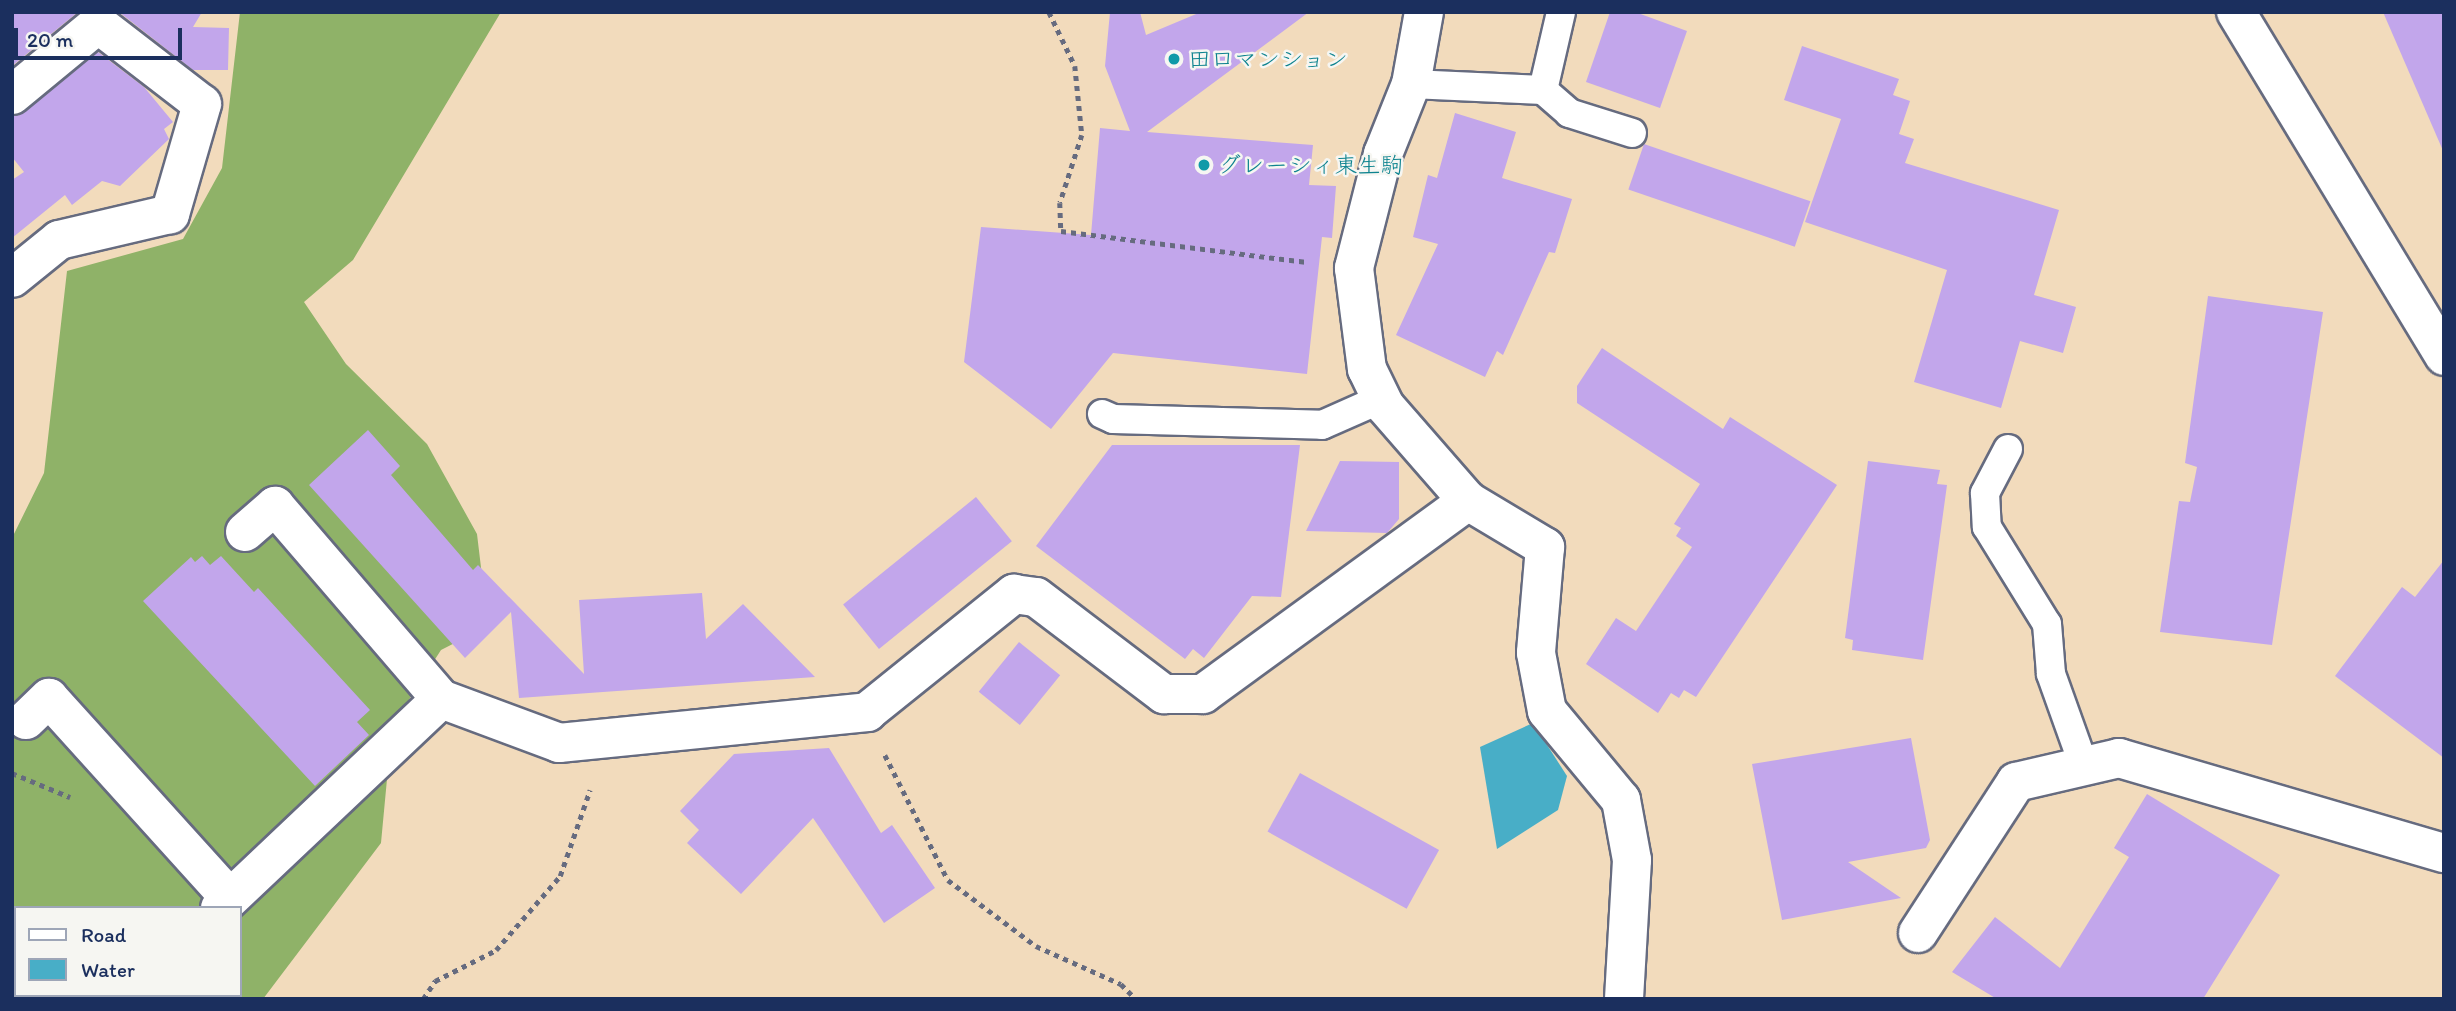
<!DOCTYPE html>
<html>
<head>
<meta charset="utf-8">
<style>
	body { margin:0 }
	#map { position:relative; width:2456px; height:1011px; overflow:hidden; background:#f2dbbc; font-family:Itim,"Klee One",sans-serif }
	div>[style] { position:absolute }
	[style*='--x'] { left:calc(var(--x)*1px); top:calc(var(--y)*1px); width:calc(var(--w)*1px); rotate:calc(var(--a)*1deg) }
	.forest>* { inset:0; background:#8fb268 }
	.water>* { inset:0; background:#48aec7 }
	.building>* { inset:0; background:#c2a6eb; transform-origin:0 0 }
	.path>* { height:4.5px; margin-top:-2.25px; transform-origin:0; background:repeating-linear-gradient(90deg,#666b7f 0 5px,transparent 0 10px) }
	.roads { filter:drop-shadow(2px 0 #666b7f) drop-shadow(-2px 0 #666b7f) drop-shadow(0 2px #666b7f) drop-shadow(0 -2px #666b7f) }
	.lane>* { height:28px; margin:-14px; padding:0 14px; transform-origin:14px; border-radius:14px; background:#fff }
	.street>* { height:38px; margin:-19px; padding:0 19px; transform-origin:19px; border-radius:19px; background:#fff }
	.dots>* { width:19px; height:19px; translate:-50% -50%; box-sizing:border-box; border:4px solid #f6f6f2; border-radius:50% }
	span { translate:-50% -50%; white-space:nowrap; text-align:center; line-height:1.15; -webkit-text-stroke:5px #f6f6f2; paint-order:stroke }
	.culture-label { font-size:23px; color:#0d838f }
	.left { translate:0 -50%; text-align:left }
	.frame { position:absolute; inset:0; border:14px solid #1b2f5e; pointer-events:none }
	.legend { position:absolute; left:14px; top:906px; width:228px; height:91px; box-sizing:border-box; background:#f6f6f2; border:2px solid #9ea6b7; margin:0; padding:9px 12px; list-style:none; font-size:21px; color:#1b2f5e }
	.legend li { display:flex; align-items:center; gap:14px; height:35px }
	.legend b { width:35px; border:2px solid #9ea6b7 }
	.scale { position:absolute; left:14px; top:28px; width:168px; height:32px; box-sizing:border-box; border:4px solid #1b2f5e; border-top:0; padding-left:9px; font-size:21px; line-height:24px; white-space:nowrap; color:#1b2f5e; -webkit-text-stroke:5px #f6f6f2; paint-order:stroke }
</style>
</head>
<body>
<div id="map">
	<div class="forest">
		<div style="clip-path:polygon(evenodd,240px 12px,501px 12px,353px 260px,304px 302px,346px 364px,427px 444px,477px 534px,488px 626px,441px 650px,392px 726px,381px 843px,263px 999px,12px 999px,12px 538px,44px 473px,67px 271px,183px 239px,222px 168px,240px 12px,16px 908px,240px 908px,240px 995px,16px 995px,16px 908px)"></div>
	</div>
	<div class="water">
		<div style="clip-path:polygon(1533px 723px,1567px 776px,1558px 810px,1497px 849px,1480px 747px)"></div>
	</div>
	<div class="building">
		<div style="clip-path:polygon(12px 12px,78px 12px,12px 66px)"></div>
		<div style="clip-path:polygon(119px 12px,202px 12px,193px 27px,229px 28px,228px 70px,193px 70px)"></div>
		<div style="clip-path:polygon(1110px 12px,1140px 12px,1146px 35px,1201px 12px,1309px 12px,1147px 132px,1313px 145px,1309px 185px,1336px 186px,1332px 238px,1322px 237px,1307px 374px,1113px 353px,1051px 429px,964px 362px,981px 227px,1091px 235px,1100px 128px,1130px 131px,1105px 66px)"></div>
		<div style="clip-path:polygon(1610px 12px,1635px 12px,1687px 31px,1660px 108px,1586px 82px)"></div>
		<div style="clip-path:polygon(2383px 12px,2444px 12px,2444px 153px)"></div>
		<div style="clip-path:polygon(1802px 46px,1899px 79px,1893px 95px,1910px 101px,1899px 134px,1914px 139px,1905px 163px,2059px 210px,2034px 295px,2076px 307px,2063px 353px,2020px 341px,2001px 408px,1914px 382px,1947px 270px,1805px 222px,1841px 119px,1784px 100px)"></div>
		<div style="clip-path:polygon(98px 52px,144px 87px,173px 122px,164px 129px,169px 139px,120px 186px,102px 181px,72px 205px,65px 195px,12px 238px,12px 180px,24px 172px,12px 157px,12px 116px)"></div>
		<div style="clip-path:polygon(1455px 113px,1516px 132px,1502px 178px,1572px 199px,1555px 253px,1549px 252px,1503px 355px,1497px 351px,1485px 377px,1396px 335px,1438px 244px,1413px 237px,1428px 175px,1437px 178px)"></div>
		<div style="left:1644px;top:144px;width:176px;height:48px;rotate:19deg"></div>
		<div style="clip-path:polygon(2208px 296px,2323px 312px,2272px 645px,2160px 632px,2179px 501px,2190px 502px,2197px 467px,2185px 463px)"></div>
		<div style="clip-path:polygon(1602px 348px,1723px 429px,1730px 417px,1837px 485px,1696px 697px,1684px 690px,1679px 698px,1671px 693px,1658px 713px,1586px 664px,1616px 618px,1636px 631px,1692px 547px,1676px 536px,1681px 528px,1674px 524px,1700px 484px,1577px 403px,1577px 386px)"></div>
		<div style="clip-path:polygon(368px 430px,400px 466px,391px 475px,473px 570px,478px 565px,584px 674px,579px 600px,702px 593px,706px 639px,743px 604px,815px 677px,519px 698px,511px 612px,465px 658px,309px 485px)"></div>
		<div style="clip-path:polygon(1112px 445px,1300px 445px,1281px 597px,1252px 596px,1204px 658px,1193px 649px,1185px 659px,1036px 546px)"></div>
		<div style="clip-path:polygon(1340px 461px,1399px 462px,1399px 519px,1387px 533px,1306px 531px)"></div>
		<div style="clip-path:polygon(1868px 461px,1940px 470px,1937px 484px,1947px 485px,1923px 660px,1852px 650px,1853px 640px,1845px 638px)"></div>
		<div style="left:976px;top:497px;width:57px;height:171px;rotate:51deg"></div>
		<div style="clip-path:polygon(202px 556px,210px 565px,221px 556px,254px 592px,258px 588px,370px 710px,357px 722px,369px 735px,315px 786px,143px 601px,191px 557px,195px 562px)"></div>
		<div style="clip-path:polygon(2444px 560px,2444px 758px,2335px 676px,2402px 587px,2415px 597px)"></div>
		<div style="left:1019px;top:642px;width:53px;height:64px;rotate:39deg"></div>
		<div style="clip-path:polygon(1911px 738px,1930px 840px,1926px 848px,1848px 862px,1901px 898px,1782px 920px,1752px 764px)"></div>
		<div style="clip-path:polygon(829px 748px,881px 833px,892px 825px,935px 888px,884px 923px,813px 818px,741px 894px,687px 843px,699px 830px,680px 811px,734px 754px)"></div>
		<div style="left:1300px;top:773px;width:159px;height:67px;rotate:29deg"></div>
		<div style="clip-path:polygon(2147px 794px,2280px 875px,2203px 999px,1997px 999px,1952px 972px,1995px 917px,2060px 968px,2129px 857px,2114px 848px)"></div>
	</div>
	<div class="path">
		<div style="--x:1049;--y:12;--w:60;--a:64.3"></div>
		<div style="--x:1075;--y:66;--w:69;--a:84.2"></div>
		<div style="--x:1082;--y:135;--w:71;--a:107.9"></div>
		<div style="--x:1060;--y:203;--w:28;--a:88"></div>
		<div style="--x:1061;--y:231;--w:246;--a:7.2"></div>
		<div style="--x:885;--y:755;--w:140;--a:63.3"></div>
		<div style="--x:948;--y:880;--w:110;--a:36.9"></div>
		<div style="--x:1036;--y:946;--w:93;--a:24.1"></div>
		<div style="--x:1121;--y:984;--w:21;--a:45"></div>
		<div style="--x:12;--y:773;--w:63;--a:22.5"></div>
		<div style="--x:58;--y:999;--w:5;--a:-53"></div>
		<div style="--x:423;--y:999;--w:22;--a:-56"></div>
		<div style="--x:435;--y:981;--w:68;--a:-26.9"></div>
		<div style="--x:496;--y:950;--w:98;--a:-49.1"></div>
		<div style="--x:560;--y:876;--w:91;--a:-70.8"></div>
	</div>
	<div class="roads">
		<div class="lane">
			<div style="--x:1411;--y:84;--w:132;--a:2.6"></div>
			<div style="--x:1543;--y:90;--w:35;--a:41"></div>
			<div style="--x:1569;--y:113;--w:66;--a:17.6"></div>
			<div style="--x:1543;--y:90;--w:80;--a:-77"></div>
			<div style="--x:1102;--y:414;--w:12;--a:24"></div>
			<div style="--x:1113;--y:419;--w:209;--a:1.6"></div>
			<div style="--x:1322;--y:425;--w:64;--a:-23.8"></div>
			<div style="--x:2008;--y:449;--w:50;--a:117.6"></div>
			<div style="--x:1985;--y:493;--w:34;--a:87"></div>
			<div style="--x:1987;--y:527;--w:114;--a:58.3"></div>
			<div style="--x:2047;--y:624;--w:50;--a:85.4"></div>
			<div style="--x:2051;--y:674;--w:98;--a:70.3"></div>
		</div>
		<div class="street">
			<div style="--x:1424;--y:12;--w:73;--a:100.2"></div>
			<div style="--x:1411;--y:84;--w:75;--a:111.8"></div>
			<div style="--x:1383;--y:154;--w:118;--a:104.3"></div>
			<div style="--x:1354;--y:268;--w:102;--a:82.7"></div>
			<div style="--x:1367;--y:369;--w:41;--a:64.1"></div>
			<div style="--x:1385;--y:406;--w:126;--a:48.9"></div>
			<div style="--x:1468;--y:501;--w:90;--a:30.9"></div>
			<div style="--x:1545;--y:547;--w:106;--a:94.9"></div>
			<div style="--x:1536;--y:653;--w:59;--a:79.3"></div>
			<div style="--x:1547;--y:711;--w:116;--a:50.3"></div>
			<div style="--x:1621;--y:800;--w:61;--a:79.6"></div>
			<div style="--x:1632;--y:860;--w:139;--a:93.3"></div>
			<div style="--x:2236;--y:12;--w:402;--a:58.8"></div>
			<div style="--x:12;--y:95;--w:112;--a:-39.5"></div>
			<div style="--x:98;--y:24;--w:131;--a:37.6"></div>
			<div style="--x:202;--y:104;--w:115;--a:106.2"></div>
			<div style="--x:170;--y:214;--w:114;--a:166.8"></div>
			<div style="--x:59;--y:240;--w:60;--a:141"></div>
			<div style="--x:245;--y:532;--w:40;--a:-41"></div>
			<div style="--x:275;--y:506;--w:255;--a:49.3"></div>
			<div style="--x:26;--y:720;--w:32;--a:-44"></div>
			<div style="--x:49;--y:698;--w:267;--a:47.9"></div>
			<div style="--x:220;--y:908;--w:304;--a:-43.4"></div>
			<div style="--x:441;--y:699;--w:126;--a:20.4"></div>
			<div style="--x:559;--y:743;--w:310;--a:-5.7"></div>
			<div style="--x:867;--y:712;--w:189;--a:-38.8"></div>
			<div style="--x:1014;--y:594;--w:22;--a:8"></div>
			<div style="--x:1036;--y:597;--w:161;--a:37.2"></div>
			<div style="--x:1164;--y:694;--w:39;--a:0"></div>
			<div style="--x:1203;--y:694;--w:328;--a:-36.1"></div>
			<div style="--x:1918;--y:933;--w:180;--a:-57"></div>
			<div style="--x:2016;--y:782;--w:106;--a:-13.1"></div>
			<div style="--x:2119;--y:758;--w:339;--a:16.3"></div>
			<div style="--x:160;--y:999;--w:4;--a:-63"></div>
		</div>
	</div>
	<div class="dots">
		<div style="left:1174px;top:59px;background:#0f9aa8"></div>
		<div style="left:1204px;top:165px;background:#0f9aa8"></div>
	</div>
	<div class="culture-label">
		<span class="left" style="left:1188px;top:59px">田口マンション</span>
		<span class="left" style="left:1218px;top:165px">グレーシィ東生駒</span>
	</div>
	<div class="frame"></div>
	<ul class="legend">
	<li><b style="height:9px;background:#fff"></b>Road</li>
	<li><b style="height:19px;background:#48aec7"></b>Water</li>
	</ul>
	<div class="scale">20 m</div>
</div>
</body>
</html>
